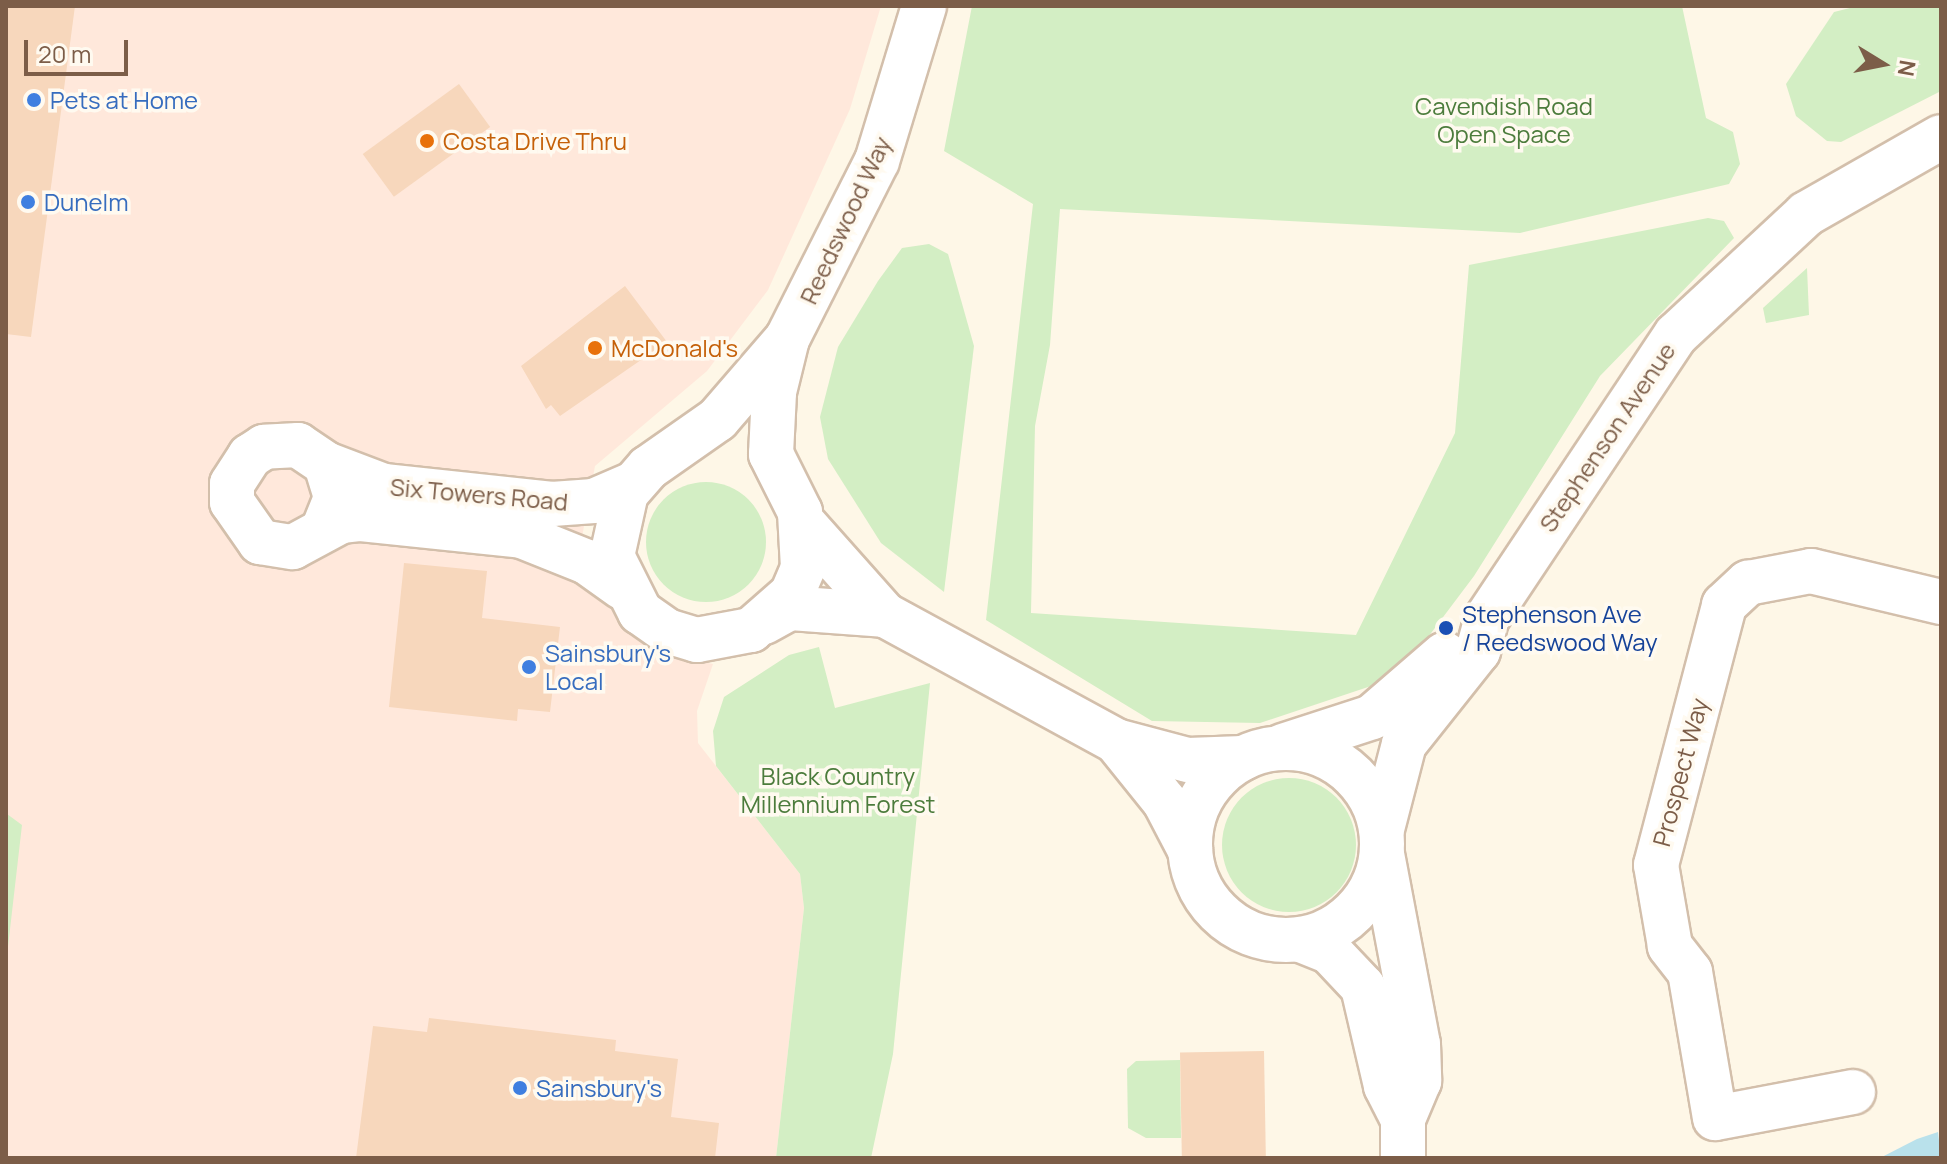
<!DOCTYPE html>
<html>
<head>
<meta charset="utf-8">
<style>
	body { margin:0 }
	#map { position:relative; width:1947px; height:1164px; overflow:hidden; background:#fef7e7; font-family:Manrope,sans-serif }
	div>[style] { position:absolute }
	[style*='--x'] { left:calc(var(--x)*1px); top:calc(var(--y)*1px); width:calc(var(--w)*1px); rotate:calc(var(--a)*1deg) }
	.commercial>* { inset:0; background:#ffe8db }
	.green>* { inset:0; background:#d3eec4 }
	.round { border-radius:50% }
	.water>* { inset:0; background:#b9e1eb }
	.building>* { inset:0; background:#f7d7bc; transform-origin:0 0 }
	.roads { filter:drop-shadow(2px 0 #d3bfab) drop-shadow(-2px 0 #d3bfab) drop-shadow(0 2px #d3bfab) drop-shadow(0 -2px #d3bfab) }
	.minor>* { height:44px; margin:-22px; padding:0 22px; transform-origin:22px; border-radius:22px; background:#fff }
	.minor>.ring { margin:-22px; padding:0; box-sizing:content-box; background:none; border:44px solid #fff; border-radius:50% }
	.dots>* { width:22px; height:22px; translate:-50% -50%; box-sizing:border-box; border:4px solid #fffaf0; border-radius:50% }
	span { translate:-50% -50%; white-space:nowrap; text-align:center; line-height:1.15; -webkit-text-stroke:7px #fffaf0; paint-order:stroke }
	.shop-label { font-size:24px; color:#366cbe }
	.left { translate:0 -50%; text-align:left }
	.park-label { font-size:24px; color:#4c7c3c }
	.food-label { font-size:24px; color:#c56008 }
	.street-label { font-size:24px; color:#7c5d48 }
	.transit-label { font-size:24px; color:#164399 }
	.frame { position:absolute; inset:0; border:8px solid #7c5d48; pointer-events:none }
	.north { position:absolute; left:1843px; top:24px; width:80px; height:80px; -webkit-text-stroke:6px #fffaf0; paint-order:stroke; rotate:100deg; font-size:22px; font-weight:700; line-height:32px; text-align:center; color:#7c5d48 }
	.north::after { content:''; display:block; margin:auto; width:28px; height:36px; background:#7c5d48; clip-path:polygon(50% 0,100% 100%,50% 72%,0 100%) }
	.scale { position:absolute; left:24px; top:40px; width:104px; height:36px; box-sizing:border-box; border:4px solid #7c5d48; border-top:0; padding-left:10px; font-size:24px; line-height:28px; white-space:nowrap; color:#7c5d48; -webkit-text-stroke:6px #fffaf0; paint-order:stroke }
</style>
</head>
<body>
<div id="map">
	<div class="commercial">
		<div style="clip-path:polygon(6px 6px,881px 6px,850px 109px,768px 290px,707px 371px,595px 466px,576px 570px,654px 653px,713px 664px,697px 711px,698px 743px,800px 874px,804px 908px,776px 1158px,6px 1158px)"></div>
	</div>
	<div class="green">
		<div style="clip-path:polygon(972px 6px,1682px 6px,1706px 118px,1733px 132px,1740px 164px,1729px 184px,1520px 233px,1060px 209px,1050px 345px,1035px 426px,1031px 613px,1356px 635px,1455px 433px,1469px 265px,1708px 218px,1724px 221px,1734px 238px,1600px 376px,1474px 576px,1398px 677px,1260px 723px,1152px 721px,986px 620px,1033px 204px,944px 151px)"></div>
		<div style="clip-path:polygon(1858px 6px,1941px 6px,1941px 91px,1841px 142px,1827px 141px,1796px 116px,1786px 84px,1834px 12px)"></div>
		<div style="clip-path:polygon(929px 244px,948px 254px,974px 346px,944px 592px,881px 543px,828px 459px,820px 417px,838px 347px,878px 281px,902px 248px)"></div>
		<div style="clip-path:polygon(1807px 268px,1809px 315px,1766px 323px,1763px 308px)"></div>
		<div class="round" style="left:646px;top:482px;width:120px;height:120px"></div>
		<div style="clip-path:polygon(819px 647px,835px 708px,930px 683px,893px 1054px,871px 1158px,776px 1158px,804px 908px,800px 874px,716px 766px,713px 731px,724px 697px,789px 655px)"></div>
		<div style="clip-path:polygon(6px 770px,7px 814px,22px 825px,6px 964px)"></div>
		<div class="round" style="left:1222px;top:778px;width:134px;height:134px"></div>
		<div style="clip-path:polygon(1180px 1060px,1181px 1138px,1146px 1138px,1128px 1128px,1127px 1069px,1136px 1061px)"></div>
	</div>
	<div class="water">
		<div style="clip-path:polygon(1938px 1132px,1941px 1158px,1880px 1158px,1917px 1139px)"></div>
	</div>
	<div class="building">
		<div style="clip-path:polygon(6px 6px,75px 6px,31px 337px,6px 334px)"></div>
		<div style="left:459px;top:84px;width:53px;height:119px;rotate:54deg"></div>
		<div style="clip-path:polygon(625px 286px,667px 342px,560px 416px,551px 405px,546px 409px,521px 366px)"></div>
		<div style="clip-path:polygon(404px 563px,487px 571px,482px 618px,560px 627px,550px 712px,518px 709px,517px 721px,389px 707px)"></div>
		<div style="clip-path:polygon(429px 1018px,616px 1040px,615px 1051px,678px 1059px,671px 1117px,719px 1123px,715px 1158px,356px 1158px,373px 1026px,427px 1032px)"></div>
		<div style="left:1264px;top:1051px;width:107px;height:84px;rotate:89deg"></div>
	</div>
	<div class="roads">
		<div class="minor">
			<div style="--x:787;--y:339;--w:106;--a:130.8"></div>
			<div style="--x:718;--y:419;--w:85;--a:145"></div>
			<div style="--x:648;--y:468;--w:33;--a:131"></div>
			<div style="--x:626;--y:493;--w:65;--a:102.5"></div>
			<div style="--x:612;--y:556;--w:63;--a:63.4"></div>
			<div style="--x:640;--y:612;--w:33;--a:35"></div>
			<div style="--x:667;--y:631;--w:31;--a:17"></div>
			<div style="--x:697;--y:640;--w:55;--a:-10.5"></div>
			<div style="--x:751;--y:630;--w:55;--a:-41.3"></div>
			<div style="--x:792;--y:594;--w:28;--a:-67"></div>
			<div style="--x:803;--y:568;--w:56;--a:-93.1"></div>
			<div style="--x:800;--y:512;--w:65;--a:-116.6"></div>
			<div style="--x:771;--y:454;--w:62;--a:-87.2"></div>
			<div style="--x:774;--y:392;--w:55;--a:-76.2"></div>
			<div style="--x:787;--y:339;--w:199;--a:-63.2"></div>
			<div style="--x:877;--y:161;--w:162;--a:-73.1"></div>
			<div style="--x:326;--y:464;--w:62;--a:20.8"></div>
			<div style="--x:384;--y:486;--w:169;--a:6.1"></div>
			<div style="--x:552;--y:504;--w:42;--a:-4.1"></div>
			<div style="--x:594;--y:501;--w:43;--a:-23.6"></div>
			<div style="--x:802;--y:522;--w:125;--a:48.3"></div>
			<div style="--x:885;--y:615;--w:263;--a:28.6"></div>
			<div style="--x:1116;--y:741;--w:74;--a:14.8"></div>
			<div style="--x:1188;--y:760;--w:55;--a:-2.1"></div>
			<div style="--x:323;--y:530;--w:35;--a:-68"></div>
			<div style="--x:336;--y:497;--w:34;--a:-107"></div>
			<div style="--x:326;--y:464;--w:34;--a:-146"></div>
			<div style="--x:298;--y:445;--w:34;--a:177"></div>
			<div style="--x:264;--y:447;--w:17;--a:147"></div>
			<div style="--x:250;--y:456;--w:33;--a:123"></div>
			<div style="--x:232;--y:484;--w:18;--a:90"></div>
			<div style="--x:232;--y:502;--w:49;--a:55"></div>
			<div style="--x:260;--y:542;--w:33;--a:9"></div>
			<div style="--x:293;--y:547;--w:55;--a:-28.4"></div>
			<div style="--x:341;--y:521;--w:20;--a:-6"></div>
			<div style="--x:361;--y:519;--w:162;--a:6"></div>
			<div style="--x:522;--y:536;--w:70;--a:21.8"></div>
			<div style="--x:587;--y:562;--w:43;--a:35.5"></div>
			<div style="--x:764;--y:622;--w:29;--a:-29"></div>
			<div style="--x:789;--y:608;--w:96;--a:4.2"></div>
			<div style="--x:1116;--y:741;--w:78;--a:51.2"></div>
			<div style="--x:1165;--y:802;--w:54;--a:62.5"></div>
			<div style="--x:1283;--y:746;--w:94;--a:-18"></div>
			<div style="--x:1372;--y:717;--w:96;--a:-40.8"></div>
			<div class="ring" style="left:1190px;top:748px;width:148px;height:148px"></div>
			<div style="--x:1382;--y:829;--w:88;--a:-75.5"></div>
			<div style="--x:1404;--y:744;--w:119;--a:-51.5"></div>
			<div style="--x:1478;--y:651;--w:34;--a:-75"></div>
			<div style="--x:1487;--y:618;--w:340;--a:-56.3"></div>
			<div style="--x:1676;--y:335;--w:178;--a:-42.9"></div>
			<div style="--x:1806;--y:214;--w:155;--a:-29.7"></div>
			<div style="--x:1382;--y:854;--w:193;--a:79.3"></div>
			<div style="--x:1418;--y:1044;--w:37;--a:88"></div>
			<div style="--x:1419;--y:1081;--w:41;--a:112.8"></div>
			<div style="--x:1403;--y:1119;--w:39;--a:90"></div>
			<div style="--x:1301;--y:940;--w:31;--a:22"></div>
			<div style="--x:1330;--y:952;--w:48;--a:46.7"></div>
			<div style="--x:1363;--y:987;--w:102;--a:76.9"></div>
			<div style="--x:1386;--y:1086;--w:37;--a:63"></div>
			<div style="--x:1853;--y:1092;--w:140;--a:169.3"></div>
			<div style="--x:1715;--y:1118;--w:148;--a:-99.7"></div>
			<div style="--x:1690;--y:972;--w:33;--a:-128"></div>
			<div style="--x:1670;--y:946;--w:82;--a:-99.8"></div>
			<div style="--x:1656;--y:865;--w:269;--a:-75.3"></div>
			<div style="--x:1724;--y:605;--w:33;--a:-43"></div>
			<div style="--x:1748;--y:583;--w:64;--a:-10.8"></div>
			<div style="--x:1811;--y:571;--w:134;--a:13.4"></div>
		</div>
	</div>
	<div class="dots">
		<div style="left:34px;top:100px;background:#3f7fe0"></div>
		<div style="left:427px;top:141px;background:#e8710a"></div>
		<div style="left:28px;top:202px;background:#3f7fe0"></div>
		<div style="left:595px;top:348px;background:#e8710a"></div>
		<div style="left:1446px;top:628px;background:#1a4fb4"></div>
		<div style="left:529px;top:667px;background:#3f7fe0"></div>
		<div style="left:520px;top:1088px;background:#3f7fe0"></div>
	</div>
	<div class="shop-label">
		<span class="left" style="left:50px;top:100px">Pets at Home</span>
		<span class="left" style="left:44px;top:202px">Dunelm</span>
		<span class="left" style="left:545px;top:667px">Sainsbury's<br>Local</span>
		<span class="left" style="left:536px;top:1088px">Sainsbury's</span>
	</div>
	<div class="park-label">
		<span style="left:1504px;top:120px">Cavendish Road<br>Open Space</span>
		<span style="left:838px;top:790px">Black Country<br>Millennium Forest</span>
	</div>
	<div class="food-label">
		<span class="left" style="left:443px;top:141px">Costa Drive Thru</span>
		<span class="left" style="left:611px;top:348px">McDonald's</span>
	</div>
	<div class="street-label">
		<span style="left:845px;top:220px;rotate:-65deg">Reedswood Way</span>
		<span style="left:1607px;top:437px;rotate:-56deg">Stephenson Avenue</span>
		<span style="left:479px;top:494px;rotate:5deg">Six Towers Road</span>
		<span style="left:1680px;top:772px;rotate:-75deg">Prospect Way</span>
	</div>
	<div class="transit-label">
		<span class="left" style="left:1462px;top:628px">Stephenson Ave<br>/ Reedswood Way</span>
	</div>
	<div class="frame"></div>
	<div class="north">N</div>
	<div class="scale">20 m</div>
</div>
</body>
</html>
